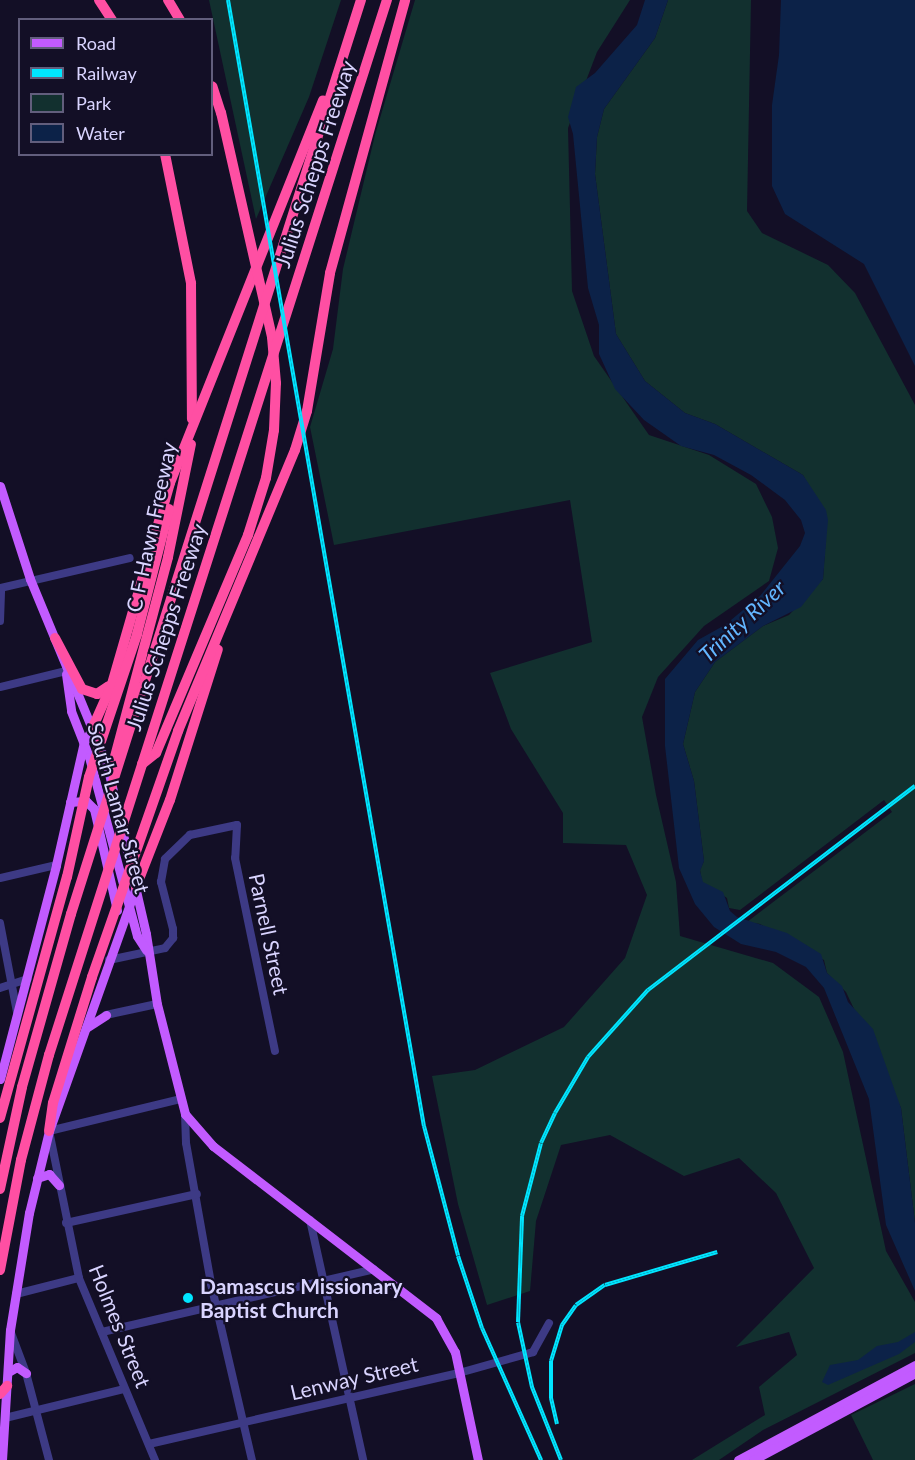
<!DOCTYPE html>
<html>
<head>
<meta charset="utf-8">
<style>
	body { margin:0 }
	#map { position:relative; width:915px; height:1460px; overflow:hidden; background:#130f26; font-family:Lato,sans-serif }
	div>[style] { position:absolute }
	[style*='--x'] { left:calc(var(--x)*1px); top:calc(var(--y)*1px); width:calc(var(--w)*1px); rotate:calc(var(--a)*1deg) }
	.green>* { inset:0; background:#12302f }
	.water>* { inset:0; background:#0c2248 }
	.minor>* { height:8px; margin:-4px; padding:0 4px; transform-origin:4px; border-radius:4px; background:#3d3a85 }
	.major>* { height:9px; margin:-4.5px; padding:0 4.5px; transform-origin:4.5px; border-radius:4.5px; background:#c25bff }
	.highway>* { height:10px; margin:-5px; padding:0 5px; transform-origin:5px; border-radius:5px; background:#ff4fa3 }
	.rail>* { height:4px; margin-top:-2px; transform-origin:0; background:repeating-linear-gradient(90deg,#130f26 0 4.5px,#00e5ff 0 9px); box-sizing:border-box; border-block:2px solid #00e5ff }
	.dots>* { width:16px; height:16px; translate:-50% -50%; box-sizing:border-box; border:3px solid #130f26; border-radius:50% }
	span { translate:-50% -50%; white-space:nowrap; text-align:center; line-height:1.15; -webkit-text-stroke:4.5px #130f26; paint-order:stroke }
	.street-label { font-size:21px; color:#d9d4ff }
	.poi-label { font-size:21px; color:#d9d4ff; font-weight:700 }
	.left { translate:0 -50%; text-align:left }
	.water-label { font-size:22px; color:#62b6ff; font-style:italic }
	.legend { position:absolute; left:18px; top:18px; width:195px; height:138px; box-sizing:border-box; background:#130f26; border:2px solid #625e7d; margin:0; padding:8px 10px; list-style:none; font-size:18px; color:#d9d4ff }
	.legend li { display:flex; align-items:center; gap:12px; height:30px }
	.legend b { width:30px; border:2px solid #625e7d }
</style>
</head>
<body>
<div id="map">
	<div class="green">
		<div style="clip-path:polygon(209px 0,341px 0,309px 97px,256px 219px)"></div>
		<div style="clip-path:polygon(415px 0,630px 0,597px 52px,568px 128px,572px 291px,594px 356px,649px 435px,709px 455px,756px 484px,772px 517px,778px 548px,769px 581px,704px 626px,658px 677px,642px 717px,656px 795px,676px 882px,680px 936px,773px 963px,819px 997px,843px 1052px,886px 1251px,915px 1302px,915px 1353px,763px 1430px,719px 1460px,692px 1460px,765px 1415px,759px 1387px,797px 1355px,789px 1332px,736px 1347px,814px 1268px,776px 1193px,739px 1158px,684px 1176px,610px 1135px,561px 1145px,536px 1221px,530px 1291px,487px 1305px,458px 1204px,432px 1076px,475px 1070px,564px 1027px,625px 958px,647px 895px,626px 845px,563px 843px,563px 813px,511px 729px,490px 673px,592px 642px,570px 500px,334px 545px,310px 427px,333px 349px,343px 269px,375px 135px)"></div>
		<div style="clip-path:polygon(668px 0,751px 0,747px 211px,762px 233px,828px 265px,855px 293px,915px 405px,915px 1223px,901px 1108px,846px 992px,827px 973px,824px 960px,760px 924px,747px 922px,892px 812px,884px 800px,740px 910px,729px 908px,727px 898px,702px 882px,700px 870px,704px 861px,694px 781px,683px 744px,695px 692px,715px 662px,763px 626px,789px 615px,823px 579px,827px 520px,803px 475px,715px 424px,685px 413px,645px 381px,616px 334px,595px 174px,597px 137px,604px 109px,655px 38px)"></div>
		<div style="clip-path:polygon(915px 1384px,915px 1460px,873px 1460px,851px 1415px)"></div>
	</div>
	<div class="water">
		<div style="clip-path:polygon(645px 0,668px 0,655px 38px,604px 109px,597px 137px,595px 174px,616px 334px,645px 381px,685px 413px,715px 424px,803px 475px,826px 510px,828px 520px,823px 579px,801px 607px,763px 626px,715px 662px,695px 692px,683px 744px,694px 781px,704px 861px,700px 871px,703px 882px,723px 892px,730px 911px,737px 917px,787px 933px,821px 954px,827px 973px,842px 986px,848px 1002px,873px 1029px,901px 1108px,915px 1223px,915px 1291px,886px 1225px,869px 1099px,824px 988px,806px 967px,776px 952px,741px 944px,714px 927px,695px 904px,679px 868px,665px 746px,665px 679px,698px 640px,725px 625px,760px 596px,800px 546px,805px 533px,801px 520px,785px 500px,751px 475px,714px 455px,681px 446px,644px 420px,615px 389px,599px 354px,599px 325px,588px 288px,573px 134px,568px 117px,576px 87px,595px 73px,637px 25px)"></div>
		<div style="clip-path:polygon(781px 0,915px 0,915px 366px,864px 264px,785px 214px,772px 186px,772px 105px,779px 55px)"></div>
		<div style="clip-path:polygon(915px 1332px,915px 1342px,899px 1354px,828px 1385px,822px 1382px,830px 1365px,858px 1360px,877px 1346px,898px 1342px)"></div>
	</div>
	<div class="minor">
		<div style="--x:0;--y:588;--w:133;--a:-13"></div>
		<div style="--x:0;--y:621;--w:33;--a:-88"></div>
		<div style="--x:0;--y:687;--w:68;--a:-13.6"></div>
		<div style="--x:0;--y:878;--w:57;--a:-13.1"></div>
		<div style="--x:0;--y:923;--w:91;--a:79.2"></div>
		<div style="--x:109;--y:960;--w:57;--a:-12.1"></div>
		<div style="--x:165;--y:948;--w:13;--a:-51"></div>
		<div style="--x:173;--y:938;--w:9;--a:-90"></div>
		<div style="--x:173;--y:929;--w:49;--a:-104.3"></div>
		<div style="--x:161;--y:882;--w:23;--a:-80"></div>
		<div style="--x:165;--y:859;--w:35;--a:-44"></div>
		<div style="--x:190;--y:835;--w:48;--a:-12"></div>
		<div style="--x:237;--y:825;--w:33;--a:93"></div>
		<div style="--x:235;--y:858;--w:197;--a:78.3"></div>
		<div style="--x:0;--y:988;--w:29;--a:-18"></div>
		<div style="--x:106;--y:1015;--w:52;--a:-12.2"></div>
		<div style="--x:185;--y:1114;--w:29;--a:88"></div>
		<div style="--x:186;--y:1143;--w:143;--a:79.9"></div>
		<div style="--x:211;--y:1284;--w:181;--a:76.9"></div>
		<div style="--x:310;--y:1220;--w:246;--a:77.5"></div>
		<div style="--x:66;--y:1223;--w:134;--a:-12.5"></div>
		<div style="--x:16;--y:1294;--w:65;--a:-14.3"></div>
		<div style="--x:102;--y:1332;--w:279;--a:-13"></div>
		<div style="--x:11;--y:1333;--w:43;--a:69.4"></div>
		<div style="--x:26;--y:1373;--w:90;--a:75.2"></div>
		<div style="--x:5;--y:1418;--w:122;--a:-13.7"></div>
		<div style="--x:149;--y:1444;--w:318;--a:-12.9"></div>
		<div style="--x:459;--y:1373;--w:77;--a:-15.8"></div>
		<div style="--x:533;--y:1352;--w:33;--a:-61"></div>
		<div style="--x:155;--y:1460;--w:197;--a:-112.7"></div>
		<div style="--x:79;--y:1278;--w:150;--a:-101.5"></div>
		<div style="--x:49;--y:1131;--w:135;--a:-13.7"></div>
	</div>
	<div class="major">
		<div style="--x:0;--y:486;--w:98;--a:72.1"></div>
		<div style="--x:30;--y:579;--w:201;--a:67.5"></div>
		<div style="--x:107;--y:765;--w:173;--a:77"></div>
		<div style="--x:146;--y:934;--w:71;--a:81.1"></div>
		<div style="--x:157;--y:1004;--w:114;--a:75.7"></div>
		<div style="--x:185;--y:1114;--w:43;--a:48.8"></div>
		<div style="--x:213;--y:1146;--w:282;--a:37.6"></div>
		<div style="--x:436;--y:1318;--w:39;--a:61"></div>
		<div style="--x:455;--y:1352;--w:110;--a:78"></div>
		<div style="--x:66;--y:674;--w:37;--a:82"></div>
		<div style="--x:71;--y:711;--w:49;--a:68.6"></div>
		<div style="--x:89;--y:757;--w:185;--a:75"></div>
		<div style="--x:137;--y:936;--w:17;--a:57"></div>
		<div style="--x:70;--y:802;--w:16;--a:-4"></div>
		<div style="--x:86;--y:801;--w:11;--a:45"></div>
		<div style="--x:94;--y:809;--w:104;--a:77.2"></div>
		<div style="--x:86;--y:1028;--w:24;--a:-33"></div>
		<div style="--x:0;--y:1079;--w:221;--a:-75.3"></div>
		<div style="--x:56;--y:865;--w:126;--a:-77.2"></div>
		<div style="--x:84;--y:742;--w:15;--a:-58"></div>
		<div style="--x:37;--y:1178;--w:13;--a:-18"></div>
		<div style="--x:49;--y:1174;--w:15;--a:48"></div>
		<div style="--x:8;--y:1372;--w:10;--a:-29"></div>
		<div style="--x:17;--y:1367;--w:11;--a:34"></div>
		<div style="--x:2;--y:1460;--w:130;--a:-86.5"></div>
		<div style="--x:10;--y:1330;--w:119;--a:-80.8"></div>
		<div style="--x:29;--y:1213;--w:84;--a:-76.3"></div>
		<div style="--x:49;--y:1131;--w:257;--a:-70.4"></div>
		<div style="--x:738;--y:1460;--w:201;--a:-28.2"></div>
		<div style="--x:753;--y:1460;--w:184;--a:-28.2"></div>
	</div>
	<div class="highway">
		<div style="--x:99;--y:0;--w:24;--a:57"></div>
		<div style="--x:168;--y:0;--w:23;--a:59"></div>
		<div style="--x:165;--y:154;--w:132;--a:78.6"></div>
		<div style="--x:191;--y:283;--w:136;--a:89.6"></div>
		<div style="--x:55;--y:638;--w:58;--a:62.1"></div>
		<div style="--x:82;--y:689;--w:16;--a:18"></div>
		<div style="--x:97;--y:694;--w:14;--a:-34"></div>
		<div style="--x:92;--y:729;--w:49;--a:-66"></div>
		<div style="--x:112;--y:684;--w:209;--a:-73.9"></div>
		<div style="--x:170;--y:483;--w:412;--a:-68.2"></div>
		<div style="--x:113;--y:764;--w:214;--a:-75.1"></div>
		<div style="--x:168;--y:557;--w:115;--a:-78.5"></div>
		<div style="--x:142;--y:764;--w:18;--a:-38"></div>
		<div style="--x:156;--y:753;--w:237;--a:-67.1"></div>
		<div style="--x:248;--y:535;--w:60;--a:-72.5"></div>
		<div style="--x:266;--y:478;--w:49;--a:-80.5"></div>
		<div style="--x:274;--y:430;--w:47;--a:-87.6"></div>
		<div style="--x:276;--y:383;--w:46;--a:-95"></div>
		<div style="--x:272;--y:337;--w:230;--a:-102.8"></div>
		<div style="--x:221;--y:113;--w:28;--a:-108"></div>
		<div style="--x:136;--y:887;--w:93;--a:-68.7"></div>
		<div style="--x:170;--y:800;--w:158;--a:-72.4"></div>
		<div style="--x:0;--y:1118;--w:250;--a:-74.5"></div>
		<div style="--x:67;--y:877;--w:102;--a:-77.6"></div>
		<div style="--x:89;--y:777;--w:151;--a:-71.4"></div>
		<div style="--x:137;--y:634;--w:129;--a:-75.6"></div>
		<div style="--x:49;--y:1131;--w:28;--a:-82"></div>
		<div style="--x:53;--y:1103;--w:132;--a:-72.8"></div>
		<div style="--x:92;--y:977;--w:261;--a:-70.7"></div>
		<div style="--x:178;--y:731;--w:304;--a:-67.4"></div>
		<div style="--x:295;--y:450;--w:41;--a:-72.9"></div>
		<div style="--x:307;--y:411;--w:140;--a:-80.5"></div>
		<div style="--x:330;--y:273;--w:283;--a:-74.6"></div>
		<div style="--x:0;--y:1189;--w:104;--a:-77.8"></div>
		<div style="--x:22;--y:1087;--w:180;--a:-74.2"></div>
		<div style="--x:71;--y:914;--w:959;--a:-72.4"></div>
		<div style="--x:0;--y:1270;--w:112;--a:-79.2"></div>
		<div style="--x:21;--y:1160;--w:109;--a:-75.1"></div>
		<div style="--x:49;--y:1055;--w:1108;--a:-72.24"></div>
		<div style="--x:0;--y:1394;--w:11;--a:-49"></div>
	</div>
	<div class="rail">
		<div style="--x:228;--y:0;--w:1143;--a:80.13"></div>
		<div style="--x:424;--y:1126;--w:134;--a:75.3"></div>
		<div style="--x:458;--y:1256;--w:76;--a:71.6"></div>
		<div style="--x:482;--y:1328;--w:145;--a:65.9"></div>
		<div style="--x:557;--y:1424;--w:27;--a:-103"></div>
		<div style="--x:551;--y:1398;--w:37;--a:-90"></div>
		<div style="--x:551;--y:1361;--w:38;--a:-73"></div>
		<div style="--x:562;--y:1325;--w:24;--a:-55"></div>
		<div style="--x:576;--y:1305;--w:35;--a:-35"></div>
		<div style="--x:605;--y:1285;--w:117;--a:-16.4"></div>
		<div style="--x:561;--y:1460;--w:79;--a:-111.7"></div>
		<div style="--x:532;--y:1387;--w:66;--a:-102.2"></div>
		<div style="--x:518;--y:1322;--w:106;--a:-87.8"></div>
		<div style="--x:522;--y:1216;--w:75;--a:-75.4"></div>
		<div style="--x:541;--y:1143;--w:33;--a:-65"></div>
		<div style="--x:555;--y:1113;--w:65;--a:-59.5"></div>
		<div style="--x:588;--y:1057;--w:90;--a:-48.2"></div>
		<div style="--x:648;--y:990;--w:336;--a:-37.4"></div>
	</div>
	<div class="dots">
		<div style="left:188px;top:1298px;background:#00e5ff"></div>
	</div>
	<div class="street-label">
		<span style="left:315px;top:164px;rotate:-72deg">Julius Schepps Freeway</span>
		<span style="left:151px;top:527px;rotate:-78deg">C F Hawn Freeway</span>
		<span style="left:166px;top:627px;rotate:-72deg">Julius Schepps Freeway</span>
		<span style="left:119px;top:808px;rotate:74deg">South Lamar Street</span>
		<span style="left:269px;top:934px;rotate:78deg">Parnell Street</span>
		<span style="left:120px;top:1326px;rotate:68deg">Holmes Street</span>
		<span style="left:354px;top:1378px;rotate:-13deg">Lenway Street</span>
	</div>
	<div class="poi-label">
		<span class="left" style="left:200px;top:1298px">Damascus Missionary<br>Baptist Church</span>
	</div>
	<div class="water-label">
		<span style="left:742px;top:621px;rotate:-43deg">Trinity River</span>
	</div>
	<ul class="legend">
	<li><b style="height:8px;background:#c25bff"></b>Road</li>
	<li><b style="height:8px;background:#00e5ff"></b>Railway</li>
	<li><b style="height:16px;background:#12302f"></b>Park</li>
	<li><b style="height:16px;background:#0c2248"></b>Water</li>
	</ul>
</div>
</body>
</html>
